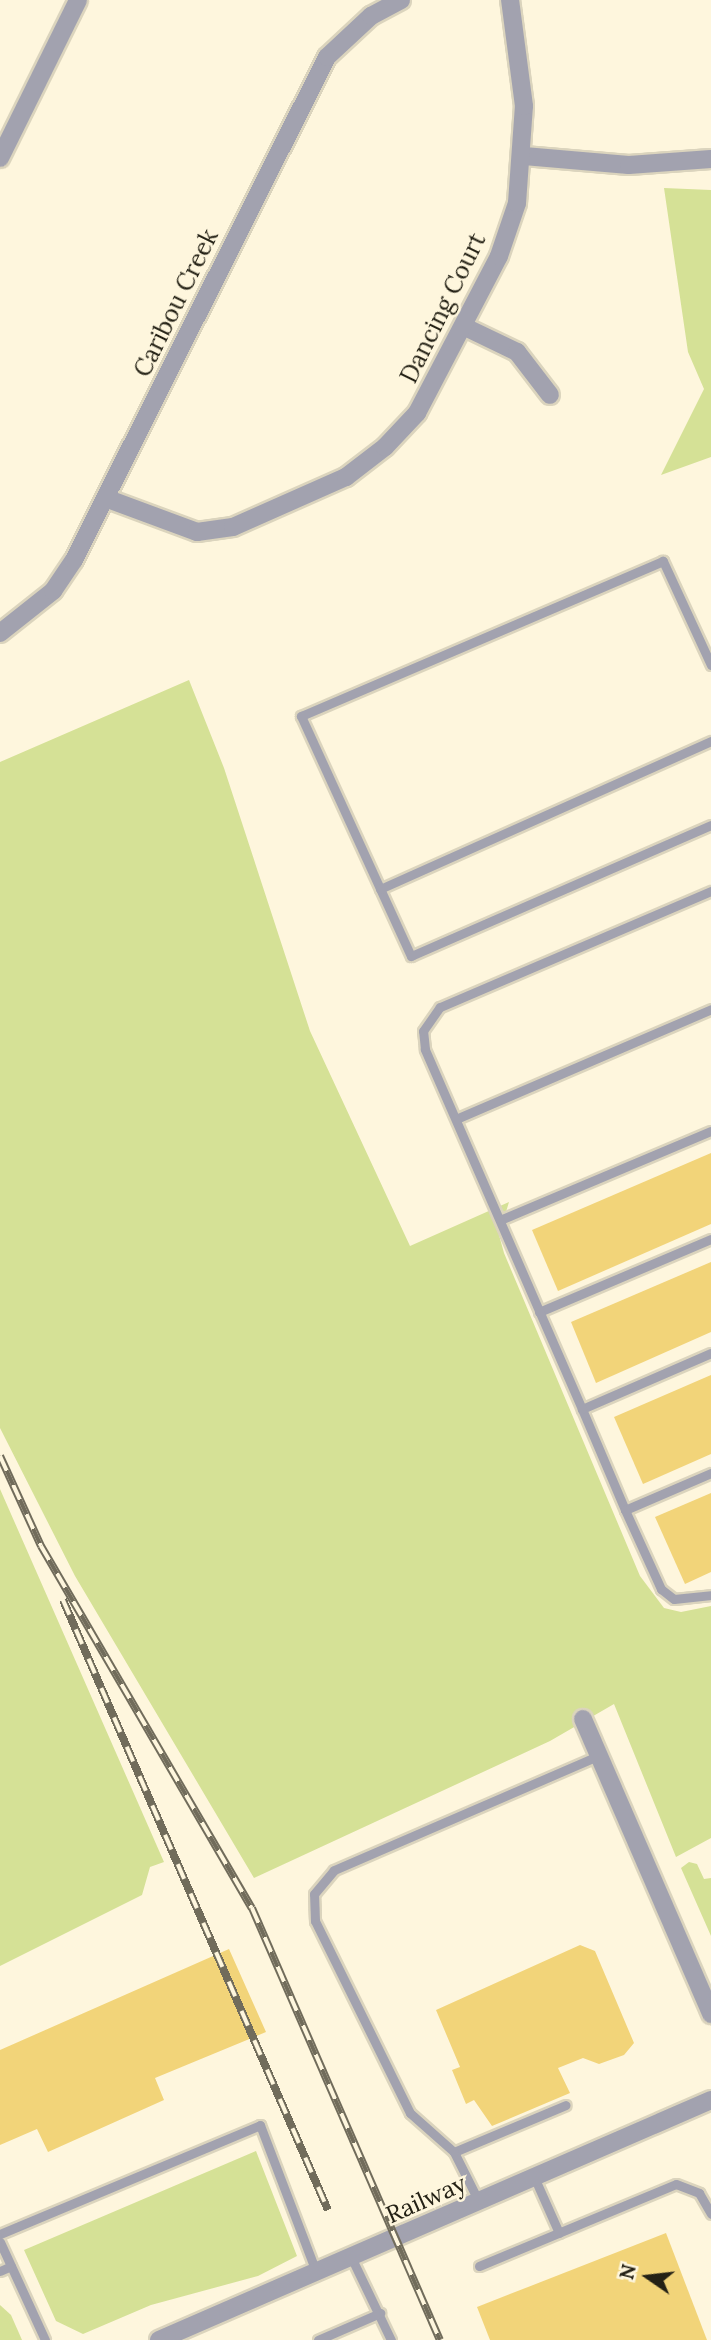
<!DOCTYPE html>
<html>
<head>
<meta charset="utf-8">
<style>
	body { margin:0 }
	#map { position:relative; width:711px; height:2340px; overflow:hidden; background:#fef6dd; font-family:Lora,serif }
	div>[style] { position:absolute }
	[style*='--x'] { left:calc(var(--x)*1px); top:calc(var(--y)*1px); width:calc(var(--w)*1px); rotate:calc(var(--a)*1deg) }
	.green>* { inset:0; background:#d5e196 }
	.building>* { inset:0; background:#f2d479 }
	.roads { filter:drop-shadow(2px 0 #dbd4bd) drop-shadow(-2px 0 #dbd4bd) drop-shadow(0 2px #dbd4bd) drop-shadow(0 -2px #dbd4bd) }
	.lane>* { height:9px; margin:-4.5px; padding:0 4.5px; transform-origin:4.5px; border-radius:4.5px; background:#a2a2af }
	.street>* { height:18px; margin:-9px; padding:0 9px; transform-origin:9px; border-radius:9px; background:#a2a2af }
	.rail>* { height:8px; margin-top:-4px; transform-origin:0; background:repeating-linear-gradient(90deg,#fef6dd 0 16px,#716c5b 0 32px); box-sizing:border-box; border-block:2px solid #716c5b }
	span { translate:-50% -50%; white-space:nowrap; text-align:center; line-height:1.15; -webkit-text-stroke:5px #fef6dd; paint-order:stroke }
	.street-label { font-size:24px; color:#242115 }
	.north { position:absolute; left:613px; top:2242px; width:70px; height:70px; -webkit-text-stroke:5px #fef6dd; paint-order:stroke; rotate:284deg; font-size:19px; font-weight:700; line-height:28px; text-align:center; color:#242115 }
	.north::after { content:''; display:block; margin:auto; width:24px; height:32px; background:#242115; clip-path:polygon(50% 0,100% 100%,50% 72%,0 100%) }
</style>
</head>
<body>
<div id="map">
	<div class="green">
		<div style="clip-path:polygon(664px 188px,711px 190px,711px 457px,661px 475px,704px 389px,688px 352px)"></div>
		<div style="clip-path:polygon(189px 680px,224px 768px,310px 1031px,410px 1246px,509px 1202px,499px 1235px,504px 1253px,640px 1576px,664px 1608px,681px 1612px,711px 1606px,711px 1838px,676px 1857px,614px 1704px,550px 1741px,254px 1878px,75px 1576px,0 1428px,0 762px)"></div>
		<div style="clip-path:polygon(0 1489px,164px 1862px,150px 1867px,142px 1895px,0 1966px)"></div>
		<div style="clip-path:polygon(689px 1862px,697px 1864px,704px 1879px,711px 1878px,711px 1936px,681px 1868px)"></div>
		<div style="clip-path:polygon(256px 2151px,297px 2256px,258px 2276px,151px 2305px,83px 2334px,56px 2321px,24px 2250px)"></div>
		<div style="clip-path:polygon(0 2305px,11px 2315px,22px 2340px,0 2340px)"></div>
	</div>
	<div class="building">
		<div style="clip-path:polygon(711px 1153px,711px 1224px,558px 1291px,532px 1230px)"></div>
		<div style="clip-path:polygon(711px 1262px,711px 1332px,596px 1383px,571px 1322px)"></div>
		<div style="clip-path:polygon(711px 1375px,711px 1454px,643px 1484px,614px 1417px)"></div>
		<div style="clip-path:polygon(711px 1493px,711px 1572px,685px 1584px,655px 1517px)"></div>
		<div style="clip-path:polygon(580px 1945px,595px 1951px,634px 2043px,624px 2055px,599px 2064px,583px 2058px,558px 2068px,570px 2093px,492px 2126px,474px 2100px,466px 2104px,452px 2070px,460px 2067px,436px 2010px)"></div>
		<div style="clip-path:polygon(229px 1949px,266px 2032px,155px 2078px,164px 2100px,48px 2152px,37px 2129px,0 2145px,0 2050px)"></div>
		<div style="clip-path:polygon(666px 2233px,707px 2340px,490px 2340px,477px 2307px)"></div>
	</div>
	<div class="roads">
		<div class="lane">
			<div style="--x:711;--y:665;--w:115;--a:-114.8"></div>
			<div style="--x:663;--y:561;--w:394;--a:156.8"></div>
			<div style="--x:301;--y:716;--w:264;--a:65.4"></div>
			<div style="--x:411;--y:956;--w:327;--a:-23.6"></div>
			<div style="--x:380;--y:889;--w:363;--a:-24.1"></div>
			<div style="--x:456;--y:1119;--w:278;--a:-23.3"></div>
			<div style="--x:500;--y:1220;--w:229;--a:-22.9"></div>
			<div style="--x:539;--y:1312;--w:187;--a:-23"></div>
			<div style="--x:711;--y:1353;--w:141;--a:156.5"></div>
			<div style="--x:582;--y:1409;--w:110;--a:66.9"></div>
			<div style="--x:625;--y:1510;--w:94;--a:-23.3"></div>
			<div style="--x:582;--y:1409;--w:393;--a:-113.6"></div>
			<div style="--x:425;--y:1049;--w:18;--a:-96"></div>
			<div style="--x:423;--y:1031;--w:29;--a:-55"></div>
			<div style="--x:440;--y:1007;--w:295;--a:-23.2"></div>
			<div style="--x:625;--y:1510;--w:87;--a:65.5"></div>
			<div style="--x:661;--y:1589;--w:16;--a:38"></div>
			<div style="--x:674;--y:1599;--w:37;--a:-6"></div>
			<div style="--x:454;--y:2152;--w:121;--a:-22.8"></div>
			<div style="--x:535;--y:2179;--w:59;--a:66"></div>
			<div style="--x:479;--y:2202;--w:56;--a:-116.6"></div>
			<div style="--x:454;--y:2152;--w:59;--a:-138.4"></div>
			<div style="--x:410;--y:2113;--w:214;--a:-116.3"></div>
			<div style="--x:315;--y:1921;--w:27;--a:-92"></div>
			<div style="--x:314;--y:1894;--w:31;--a:-50"></div>
			<div style="--x:334;--y:1870;--w:290;--a:-23.4"></div>
			<div style="--x:0;--y:2234;--w:282;--a:-22.7"></div>
			<div style="--x:260;--y:2125;--w:157;--a:69.1"></div>
			<div style="--x:0;--y:2242;--w:108;--a:65.3"></div>
			<div style="--x:352;--y:2259;--w:90;--a:64.3"></div>
			<div style="--x:479;--y:2266;--w:213;--a:-22.6"></div>
			<div style="--x:676;--y:2184;--w:25;--a:21"></div>
			<div style="--x:699;--y:2193;--w:24;--a:60"></div>
			<div style="--x:0;--y:2271;--w:12;--a:-24"></div>
			<div style="--x:318;--y:2340;--w:68;--a:-23.5"></div>
		</div>
		<div class="street">
			<div style="--x:524;--y:156;--w:105;--a:4.9"></div>
			<div style="--x:629;--y:165;--w:82;--a:-4.2"></div>
			<div style="--x:0;--y:158;--w:176;--a:-63.7"></div>
			<div style="--x:465;--y:327;--w:58;--a:25.7"></div>
			<div style="--x:517;--y:352;--w:54;--a:52.5"></div>
			<div style="--x:108;--y:499;--w:95;--a:20.3"></div>
			<div style="--x:197;--y:532;--w:36;--a:-8"></div>
			<div style="--x:233;--y:527;--w:124;--a:-23.9"></div>
			<div style="--x:346;--y:477;--w:49;--a:-37.6"></div>
			<div style="--x:385;--y:447;--w:47;--a:-46.7"></div>
			<div style="--x:417;--y:413;--w:177;--a:-62.4"></div>
			<div style="--x:499;--y:256;--w:56;--a:-71.2"></div>
			<div style="--x:517;--y:203;--w:97;--a:-85.9"></div>
			<div style="--x:524;--y:106;--w:107;--a:-97.5"></div>
			<div style="--x:0;--y:633;--w:68;--a:-38.4"></div>
			<div style="--x:53;--y:591;--w:37;--a:-56"></div>
			<div style="--x:74;--y:560;--w:563;--a:-63.3"></div>
			<div style="--x:327;--y:57;--w:60;--a:-43"></div>
			<div style="--x:371;--y:16;--w:34;--a:-28"></div>
			<div style="--x:583;--y:1719;--w:322;--a:66.5"></div>
			<div style="--x:159;--y:2340;--w:602;--a:-23.5"></div>
		</div>
	</div>
	<div class="rail">
		<div style="--x:0;--y:1456;--w:99;--a:65.5"></div>
		<div style="--x:41;--y:1546;--w:419;--a:59.8"></div>
		<div style="--x:252;--y:1908;--w:471;--a:66.5"></div>
		<div style="--x:63;--y:1600;--w:665;--a:66.52"></div>
	</div>
	<div class="street-label">
		<span style="left:176px;top:303px;rotate:-64deg">Caribou Creek</span>
		<span style="left:443px;top:308px;rotate:-64deg">Dancing Court</span>
		<span style="left:426px;top:2199px;rotate:-24deg">Railway</span>
	</div>
	<div class="north">N</div>
</div>
</body>
</html>
